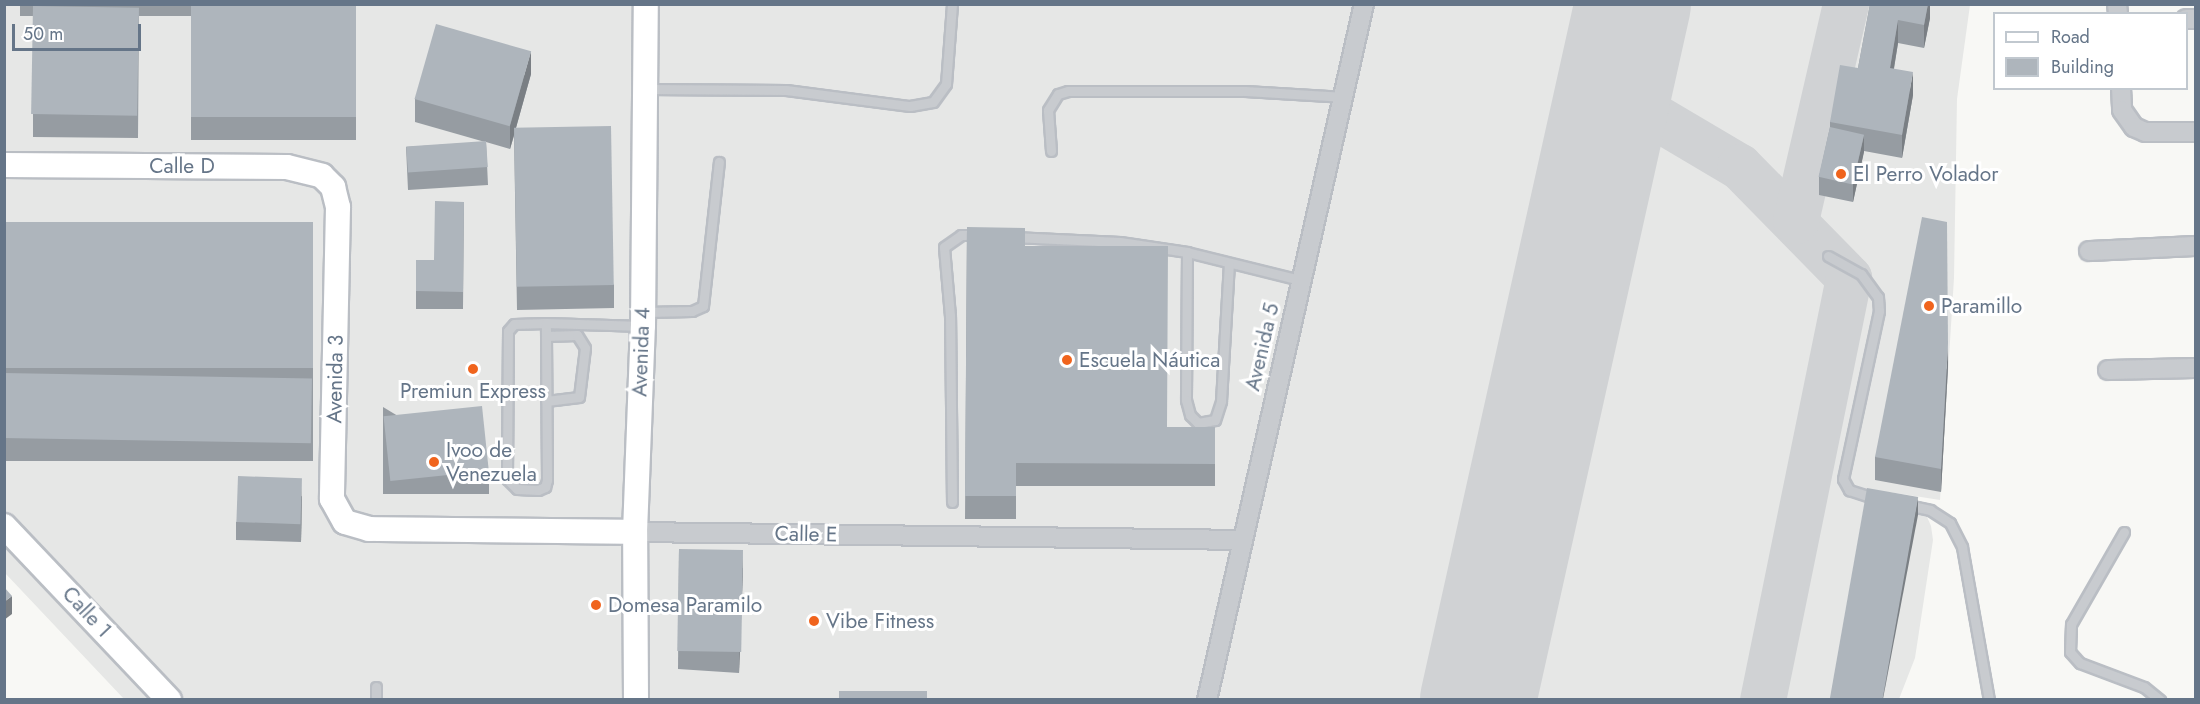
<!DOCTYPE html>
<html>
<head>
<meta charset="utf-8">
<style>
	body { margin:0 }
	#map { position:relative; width:2200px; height:704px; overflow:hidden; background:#f8f8f5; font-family:Jost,sans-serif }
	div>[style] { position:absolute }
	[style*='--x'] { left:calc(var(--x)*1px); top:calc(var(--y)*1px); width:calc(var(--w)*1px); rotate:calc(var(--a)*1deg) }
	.built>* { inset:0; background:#e6e7e6 }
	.taxiway>* { height:46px; margin:-23px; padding:0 23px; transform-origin:23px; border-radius:23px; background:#d0d2d4 }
	.runway>* { height:116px; margin:-58px; padding:0 58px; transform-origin:58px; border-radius:58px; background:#d0d2d4 }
	.roads { filter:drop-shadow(2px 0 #babec4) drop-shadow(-2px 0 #babec4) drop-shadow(0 2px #babec4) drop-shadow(0 -2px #babec4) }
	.lane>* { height:9px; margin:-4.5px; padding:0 4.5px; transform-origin:4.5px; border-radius:4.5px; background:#c8cbcf }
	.street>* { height:18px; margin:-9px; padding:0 9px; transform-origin:9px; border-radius:9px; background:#c8cbcf }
	.secondary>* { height:24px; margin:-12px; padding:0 12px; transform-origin:12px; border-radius:12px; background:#fff }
	.wall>* { inset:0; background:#969ca2; transform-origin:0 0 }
	.shaded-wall>* { inset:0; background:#7a7f84 }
	.building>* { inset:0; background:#aeb5bc; transform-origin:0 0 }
	.dots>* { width:16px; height:16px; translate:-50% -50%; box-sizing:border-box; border:3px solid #fff; border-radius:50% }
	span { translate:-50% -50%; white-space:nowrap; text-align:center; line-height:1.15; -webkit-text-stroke:6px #fff; paint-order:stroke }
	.street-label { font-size:21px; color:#657588 }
	.poi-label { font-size:21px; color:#657588 }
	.left { translate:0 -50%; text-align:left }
	.frame { position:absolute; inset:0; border:6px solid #657588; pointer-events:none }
	.legend { position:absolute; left:1993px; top:12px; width:195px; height:78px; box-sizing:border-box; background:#fff; border:2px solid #c1c8cf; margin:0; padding:8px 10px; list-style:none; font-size:18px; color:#657588 }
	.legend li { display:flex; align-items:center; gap:12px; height:30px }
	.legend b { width:30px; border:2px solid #c1c8cf }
	.scale { position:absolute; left:12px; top:24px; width:129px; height:27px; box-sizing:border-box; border:3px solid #657588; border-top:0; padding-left:8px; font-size:18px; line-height:21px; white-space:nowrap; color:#657588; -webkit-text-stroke:4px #fff; paint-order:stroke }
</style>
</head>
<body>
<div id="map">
	<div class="built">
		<div style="clip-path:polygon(5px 5px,1970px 5px,1957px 99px,1954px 278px,1940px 500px,1889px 492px,1925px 512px,1931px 526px,1933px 540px,1915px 658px,1899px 699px,124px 699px,5px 573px)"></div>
	</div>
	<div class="taxiway">
		<div style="--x:1613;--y:92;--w:147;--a:30.6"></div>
		<div style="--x:1740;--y:167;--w:156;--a:45.5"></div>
		<div style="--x:1849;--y:278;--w:431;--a:101.5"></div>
		<div style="--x:1796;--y:221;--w:223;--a:-77"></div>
	</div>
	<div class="runway">
		<div style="--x:1478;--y:700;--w:713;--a:-77.45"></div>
	</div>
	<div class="roads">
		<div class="lane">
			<div style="--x:647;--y:89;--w:139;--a:0.4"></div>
			<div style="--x:786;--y:90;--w:125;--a:7.4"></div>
			<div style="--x:910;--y:106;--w:23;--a:-10"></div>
			<div style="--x:933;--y:102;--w:22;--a:-54"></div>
			<div style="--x:946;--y:84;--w:80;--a:-85.7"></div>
			<div style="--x:1051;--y:151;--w:41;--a:-94.2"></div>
			<div style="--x:1048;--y:110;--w:19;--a:-58"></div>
			<div style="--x:1058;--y:94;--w:10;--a:-17"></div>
			<div style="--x:1068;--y:91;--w:177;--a:0"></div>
			<div style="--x:1245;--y:91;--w:100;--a:3.4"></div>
			<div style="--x:1013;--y:237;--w:107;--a:2.7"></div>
			<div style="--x:1120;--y:242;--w:68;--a:8.5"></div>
			<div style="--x:1187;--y:252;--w:116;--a:13.9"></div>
			<div style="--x:1187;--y:252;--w:148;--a:90.4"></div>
			<div style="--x:1186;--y:400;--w:16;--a:75"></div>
			<div style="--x:1190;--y:415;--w:11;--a:45"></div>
			<div style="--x:1198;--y:423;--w:17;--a:-10"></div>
			<div style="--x:1215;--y:420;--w:20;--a:-72"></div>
			<div style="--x:1221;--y:401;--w:138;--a:-86.7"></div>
			<div style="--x:1828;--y:256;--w:38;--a:29"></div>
			<div style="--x:1861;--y:274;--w:29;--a:54"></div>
			<div style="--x:1878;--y:297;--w:14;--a:86"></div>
			<div style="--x:1879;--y:311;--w:172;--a:102.1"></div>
			<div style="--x:1843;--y:479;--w:13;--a:61"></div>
			<div style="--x:1849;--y:490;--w:28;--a:18"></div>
			<div style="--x:645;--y:312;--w:47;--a:-1.2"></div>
			<div style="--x:692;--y:311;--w:12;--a:-24"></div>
			<div style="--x:703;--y:306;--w:145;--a:-83.7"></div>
			<div style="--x:546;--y:323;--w:32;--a:178"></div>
			<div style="--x:514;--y:324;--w:9;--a:131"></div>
			<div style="--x:508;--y:331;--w:148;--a:90.4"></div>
			<div style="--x:507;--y:479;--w:14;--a:45"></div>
			<div style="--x:517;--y:489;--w:21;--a:3"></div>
			<div style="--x:538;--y:490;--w:8;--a:-23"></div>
			<div style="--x:545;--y:487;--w:7;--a:-74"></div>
			<div style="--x:547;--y:480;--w:157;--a:-90.4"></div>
			<div style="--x:546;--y:323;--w:97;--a:1.8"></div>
			<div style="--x:546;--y:336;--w:31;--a:-2"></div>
			<div style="--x:577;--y:335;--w:15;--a:58"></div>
			<div style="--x:585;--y:348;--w:49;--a:97"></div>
			<div style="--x:579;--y:397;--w:33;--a:173"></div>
			<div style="--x:952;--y:502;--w:186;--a:-90.6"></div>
			<div style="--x:950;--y:316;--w:69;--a:-95"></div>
			<div style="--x:944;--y:247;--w:21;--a:-35"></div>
			<div style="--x:961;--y:235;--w:17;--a:0"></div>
			<div style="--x:1907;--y:505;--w:24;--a:12"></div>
			<div style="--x:1930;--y:510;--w:24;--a:33"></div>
			<div style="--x:1950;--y:523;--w:27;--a:63"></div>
			<div style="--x:1962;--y:547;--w:155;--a:80"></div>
			<div style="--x:2124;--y:532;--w:106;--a:119.9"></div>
			<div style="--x:2071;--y:624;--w:28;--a:92"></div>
			<div style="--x:2070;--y:652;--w:15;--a:48"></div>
			<div style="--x:2080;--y:663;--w:68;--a:20.6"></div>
			<div style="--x:2144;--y:687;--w:21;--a:39"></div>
			<div style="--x:376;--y:687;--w:13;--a:90"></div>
		</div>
		<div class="street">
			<div style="--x:2117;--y:4;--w:10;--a:84"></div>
			<div style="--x:2186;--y:19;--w:10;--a:0"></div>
			<div style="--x:2121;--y:88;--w:22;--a:87"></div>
			<div style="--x:2122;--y:110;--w:21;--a:55"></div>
			<div style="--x:2134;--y:127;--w:12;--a:24"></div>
			<div style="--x:2145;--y:132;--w:51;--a:0"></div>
			<div style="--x:2089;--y:251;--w:107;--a:-2.7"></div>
			<div style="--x:2108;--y:370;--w:88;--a:-1.3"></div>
			<div style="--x:635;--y:532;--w:608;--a:0.75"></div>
			<div style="--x:1207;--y:700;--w:713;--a:-77.29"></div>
		</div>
		<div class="secondary">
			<div style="--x:4;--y:165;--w:283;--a:0.4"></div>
			<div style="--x:287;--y:167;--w:36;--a:14"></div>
			<div style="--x:322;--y:176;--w:16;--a:45"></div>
			<div style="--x:333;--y:187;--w:21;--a:76"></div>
			<div style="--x:338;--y:207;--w:292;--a:91.2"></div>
			<div style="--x:332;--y:499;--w:26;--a:61"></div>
			<div style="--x:345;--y:522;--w:25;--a:16"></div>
			<div style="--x:369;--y:529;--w:266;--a:0.6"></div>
			<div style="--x:4;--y:526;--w:240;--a:46.5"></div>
			<div style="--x:636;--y:700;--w:168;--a:-90.3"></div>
			<div style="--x:635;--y:532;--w:206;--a:-87.8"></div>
			<div style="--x:643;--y:326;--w:322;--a:-89.5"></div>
		</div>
	</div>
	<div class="wall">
		<div style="clip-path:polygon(20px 4px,356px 4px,356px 140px,191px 140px,191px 16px,139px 16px,138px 138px,33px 137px,33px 16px,20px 16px)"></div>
		<div style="clip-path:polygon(1870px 4px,1930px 4px,1930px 18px,1924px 48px,1898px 43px,1894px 69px,1913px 95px,1902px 158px,1864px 151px,1853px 202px,1819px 195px,1819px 177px,1830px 127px,1830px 122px,1858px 68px)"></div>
		<div style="clip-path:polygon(531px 74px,516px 128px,614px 285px,614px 308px,517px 310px,514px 136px,510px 149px,486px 142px,488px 185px,408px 190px,406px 147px,485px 142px,415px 122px,415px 99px)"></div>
		<div style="clip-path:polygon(464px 202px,463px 309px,416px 309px,416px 260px,434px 260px)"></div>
		<div style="left:4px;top:222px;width:309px;height:239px"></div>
		<div style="clip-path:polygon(967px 227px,1025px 246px,1167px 427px,1215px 427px,1215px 486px,1016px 486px,1016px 519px,965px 519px)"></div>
		<div style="clip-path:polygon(1948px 367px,1941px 492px,1875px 480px,1875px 457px)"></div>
		<div style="clip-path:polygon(383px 407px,489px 471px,489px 494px,383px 494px)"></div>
		<div style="clip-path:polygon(302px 496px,301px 542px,236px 540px,236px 522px)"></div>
		<div style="clip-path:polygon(679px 549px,743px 568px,739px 673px,678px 669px)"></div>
	</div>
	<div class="shaded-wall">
		<div style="clip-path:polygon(1928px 4px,1930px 4px,1930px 18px,1924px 48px,1924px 25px)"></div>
		<div style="clip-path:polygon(1898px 20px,1898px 43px,1890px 91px,1890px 68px)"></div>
		<div style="clip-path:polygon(531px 51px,531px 74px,510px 149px,510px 126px)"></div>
		<div style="clip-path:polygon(1913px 72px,1913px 95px,1902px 158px,1902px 135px)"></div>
		<div style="clip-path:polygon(1864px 135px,1864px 152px,1853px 202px,1853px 184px)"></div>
		<div style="clip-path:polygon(1948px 344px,1948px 367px,1941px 492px,1941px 469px)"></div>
		<div style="clip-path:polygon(302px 478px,302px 496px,301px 542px,301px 525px)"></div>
		<div style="clip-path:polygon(1918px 497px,1918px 515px,1883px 699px,1879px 699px)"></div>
		<div style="clip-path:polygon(743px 550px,743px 568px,739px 673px,739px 655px)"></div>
		<div style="clip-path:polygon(12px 596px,12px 614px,4px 620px,4px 602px)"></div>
	</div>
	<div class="building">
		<div style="left:4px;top:4px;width:1px;height:112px"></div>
		<div style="left:191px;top:4px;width:165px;height:113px"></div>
		<div style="clip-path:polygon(1870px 4px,1928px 4px,1924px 25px,1898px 20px,1890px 68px,1913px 72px,1902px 135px,1830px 122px,1840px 65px,1858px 68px)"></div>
		<div style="left:33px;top:6px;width:106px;height:108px;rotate:1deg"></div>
		<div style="left:436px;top:24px;width:99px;height:78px;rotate:16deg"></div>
		<div style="left:611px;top:126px;width:159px;height:97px;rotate:89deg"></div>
		<div style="left:1830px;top:127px;width:35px;height:51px;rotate:13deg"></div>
		<div style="left:486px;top:141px;width:26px;height:80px;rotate:86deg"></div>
		<div style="clip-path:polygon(435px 201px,464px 202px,463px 292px,416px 291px,416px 260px,434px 260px)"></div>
		<div style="clip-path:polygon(1922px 217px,1947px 222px,1948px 344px,1941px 469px,1875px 457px)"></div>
		<div style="left:4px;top:222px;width:309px;height:146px"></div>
		<div style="clip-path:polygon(967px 227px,1025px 228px,1025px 246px,1168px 246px,1167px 427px,1215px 427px,1215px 464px,1016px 463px,1016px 496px,965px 496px)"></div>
		<div style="left:4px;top:373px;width:308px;height:65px;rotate:1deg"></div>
		<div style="left:482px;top:406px;width:65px;height:99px;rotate:84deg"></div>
		<div style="left:238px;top:476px;width:64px;height:46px;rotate:2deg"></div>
		<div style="left:1867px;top:488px;width:52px;height:215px;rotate:10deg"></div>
		<div style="left:679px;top:549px;width:64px;height:102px;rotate:1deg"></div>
		<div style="clip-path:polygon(4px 587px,12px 596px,4px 602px)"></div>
		<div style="left:927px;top:691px;width:8px;height:88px;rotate:90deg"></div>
	</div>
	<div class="dots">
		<div style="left:1841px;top:174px;background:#f0641d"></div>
		<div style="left:1929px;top:306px;background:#f0641d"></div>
		<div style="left:1067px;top:360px;background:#f0641d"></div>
		<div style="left:473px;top:369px;background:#f0641d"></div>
		<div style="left:434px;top:462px;background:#f0641d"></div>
		<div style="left:596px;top:605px;background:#f0641d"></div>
		<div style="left:814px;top:621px;background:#f0641d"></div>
	</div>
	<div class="street-label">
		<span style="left:182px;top:166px">Calle D</span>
		<span style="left:1262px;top:347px;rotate:-77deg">Avenida 5</span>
		<span style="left:641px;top:352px;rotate:-88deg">Avenida 4</span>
		<span style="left:335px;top:379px;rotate:-89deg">Avenida 3</span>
		<span style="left:806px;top:534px;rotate:1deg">Calle E</span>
		<span style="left:87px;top:612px;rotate:47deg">Calle 1</span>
	</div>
	<div class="poi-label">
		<span class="left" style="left:1853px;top:174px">El Perro Volador</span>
		<span class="left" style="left:1941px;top:306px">Paramillo</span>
		<span class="left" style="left:1079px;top:360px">Escuela Náutica</span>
		<span style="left:473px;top:391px">Premiun Express</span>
		<span class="left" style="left:446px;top:462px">Ivoo de<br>Venezuela</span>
		<span class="left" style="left:608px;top:605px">Domesa Paramilo</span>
		<span class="left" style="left:826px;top:621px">Vibe Fitness</span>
	</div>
	<div class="frame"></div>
	<ul class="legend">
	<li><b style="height:8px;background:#fff"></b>Road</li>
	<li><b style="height:16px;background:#aeb5bc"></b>Building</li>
	</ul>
	<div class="scale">50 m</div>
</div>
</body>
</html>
